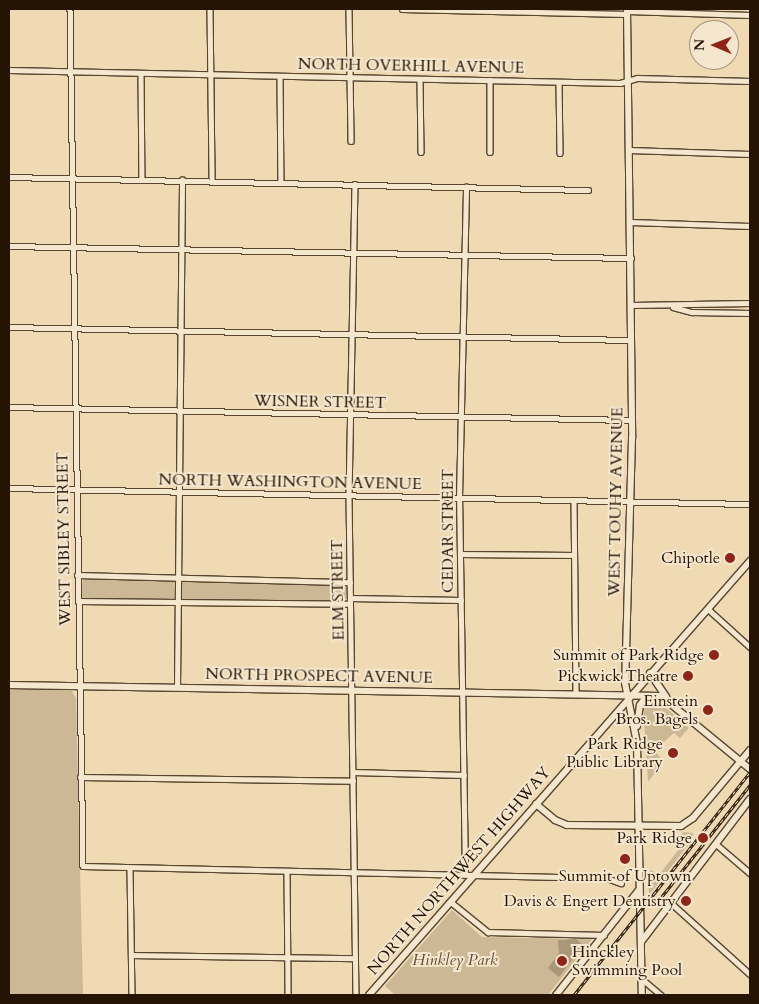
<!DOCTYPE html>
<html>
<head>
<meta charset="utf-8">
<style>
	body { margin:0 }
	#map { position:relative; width:759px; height:1004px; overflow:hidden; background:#efdab3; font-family:Cardo,serif }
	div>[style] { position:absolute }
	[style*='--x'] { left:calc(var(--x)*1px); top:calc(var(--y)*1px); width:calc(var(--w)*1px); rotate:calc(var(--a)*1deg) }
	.green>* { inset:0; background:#cdb895 }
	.water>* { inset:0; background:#aa9778 }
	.roads { filter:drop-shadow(1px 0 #584630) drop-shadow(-1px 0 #584630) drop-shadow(0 1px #584630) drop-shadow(0 -1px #584630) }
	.street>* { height:4.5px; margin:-2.25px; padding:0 2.25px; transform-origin:2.25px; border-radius:2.25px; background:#f5e7ce }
	.secondary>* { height:6px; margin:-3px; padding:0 3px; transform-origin:3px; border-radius:3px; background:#f5e7ce }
	.rail>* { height:3px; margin-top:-1.5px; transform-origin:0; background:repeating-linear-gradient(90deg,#f5e7ce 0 4px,#251404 0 8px); box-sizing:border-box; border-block:1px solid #251404 }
	.dots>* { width:14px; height:14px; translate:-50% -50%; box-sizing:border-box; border:2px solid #f5e7ce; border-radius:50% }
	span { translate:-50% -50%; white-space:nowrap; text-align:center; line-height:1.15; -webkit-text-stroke:4px #f5e7ce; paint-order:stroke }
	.street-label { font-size:16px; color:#251404 }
	.poi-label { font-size:16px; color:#251404 }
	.right { translate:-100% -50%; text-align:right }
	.left { translate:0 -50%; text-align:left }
	.park-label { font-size:16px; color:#604d37; font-style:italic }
	.frame { position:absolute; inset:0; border:10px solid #251404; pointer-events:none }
	.north { position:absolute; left:689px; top:20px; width:50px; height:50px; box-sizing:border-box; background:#f5e7ce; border:1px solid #a2937d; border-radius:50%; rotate:271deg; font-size:14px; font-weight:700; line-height:20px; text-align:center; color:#251404 }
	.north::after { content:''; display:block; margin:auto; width:18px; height:22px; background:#8f2418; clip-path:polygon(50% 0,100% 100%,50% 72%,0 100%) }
</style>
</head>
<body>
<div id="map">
	<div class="green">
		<div style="clip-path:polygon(83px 578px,338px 584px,347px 588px,348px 598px,339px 602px,83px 598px,81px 596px)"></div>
		<div style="clip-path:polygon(70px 688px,76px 698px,83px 995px,9px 995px,9px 689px)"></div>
		<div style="clip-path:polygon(649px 701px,659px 702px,689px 728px,680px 738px,674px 733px,655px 750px,663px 762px,648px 782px,643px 706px)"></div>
		<div style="clip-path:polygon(684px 832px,693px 833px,692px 840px,649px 895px,648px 873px,651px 870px,659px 875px,679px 849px,680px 835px)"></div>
		<div style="clip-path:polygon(452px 910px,482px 937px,592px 939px,548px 995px,395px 995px,385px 986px)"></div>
	</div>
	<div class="water">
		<div style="clip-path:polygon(576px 939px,583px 945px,559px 977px,548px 968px,559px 953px,558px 940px)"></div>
	</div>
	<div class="roads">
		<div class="street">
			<div style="--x:70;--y:9;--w:857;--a:89.13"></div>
			<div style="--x:83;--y:866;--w:524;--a:1.31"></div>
			<div style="--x:607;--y:878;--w:15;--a:20"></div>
			<div style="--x:210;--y:9;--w:172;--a:89.3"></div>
			<div style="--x:349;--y:9;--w:132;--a:89.1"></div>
			<div style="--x:402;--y:9;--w:225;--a:1.3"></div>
			<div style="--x:627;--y:11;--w:123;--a:1.9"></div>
			<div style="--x:9;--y:70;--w:611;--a:1.22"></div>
			<div style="--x:620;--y:83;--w:18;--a:-16"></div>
			<div style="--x:637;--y:78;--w:113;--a:1.5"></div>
			<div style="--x:141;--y:73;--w:106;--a:89.5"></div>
			<div style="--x:280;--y:76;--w:106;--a:89.5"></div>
			<div style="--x:420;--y:79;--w:73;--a:89.2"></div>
			<div style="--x:490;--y:80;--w:72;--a:90"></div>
			<div style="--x:559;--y:82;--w:71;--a:89.2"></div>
			<div style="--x:629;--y:150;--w:121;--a:1.9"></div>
			<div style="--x:9;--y:177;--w:579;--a:1.29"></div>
			<div style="--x:355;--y:184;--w:312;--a:91.1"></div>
			<div style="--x:349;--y:496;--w:499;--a:89.2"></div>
			<div style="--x:630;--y:222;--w:120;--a:1.9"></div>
			<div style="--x:9;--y:246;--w:622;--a:1.11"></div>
			<div style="--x:631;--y:305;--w:119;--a:-1"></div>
			<div style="--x:673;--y:307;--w:20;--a:15"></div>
			<div style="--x:692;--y:312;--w:58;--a:1"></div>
			<div style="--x:9;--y:327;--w:622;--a:1.2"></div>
			<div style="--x:9;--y:407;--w:623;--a:1.2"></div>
			<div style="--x:9;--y:488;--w:741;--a:1.24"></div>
			<div style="--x:574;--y:500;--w:193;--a:89.4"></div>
			<div style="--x:460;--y:554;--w:114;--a:0.5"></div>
			<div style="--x:77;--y:575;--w:273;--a:1.5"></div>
			<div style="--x:350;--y:598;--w:111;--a:1"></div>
			<div style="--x:78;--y:601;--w:272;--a:0.6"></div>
			<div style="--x:708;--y:609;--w:57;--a:42.1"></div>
			<div style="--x:177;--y:687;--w:507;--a:-89.43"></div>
			<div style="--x:353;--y:772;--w:111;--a:1.5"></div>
			<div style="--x:80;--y:777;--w:273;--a:0.8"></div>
			<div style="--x:716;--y:844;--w:45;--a:40.5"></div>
			<div style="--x:130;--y:869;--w:126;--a:89.1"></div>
			<div style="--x:287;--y:871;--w:124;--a:89.5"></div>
			<div style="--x:465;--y:875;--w:377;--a:-90.9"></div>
			<div style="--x:459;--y:498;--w:311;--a:-88.7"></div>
			<div style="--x:451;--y:902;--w:48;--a:39"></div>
			<div style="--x:488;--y:932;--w:116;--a:1.5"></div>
			<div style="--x:670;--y:902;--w:108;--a:42"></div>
			<div style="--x:131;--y:955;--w:224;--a:0.8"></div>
			<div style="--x:642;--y:979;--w:25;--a:40"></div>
		</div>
		<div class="secondary">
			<div style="--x:627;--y:9;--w:429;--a:89.3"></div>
			<div style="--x:632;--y:438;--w:245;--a:91.6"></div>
			<div style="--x:625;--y:683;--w:61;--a:78.7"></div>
			<div style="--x:637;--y:743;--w:252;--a:88.9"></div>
			<div style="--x:650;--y:673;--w:29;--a:56"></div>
			<div style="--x:9;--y:685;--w:652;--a:0.97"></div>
			<div style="--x:661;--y:696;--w:115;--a:39.4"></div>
			<div style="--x:637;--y:726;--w:21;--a:-82"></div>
			<div style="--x:640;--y:705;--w:10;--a:-53"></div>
			<div style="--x:536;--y:804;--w:25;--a:40"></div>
			<div style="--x:555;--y:820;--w:13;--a:23"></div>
			<div style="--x:567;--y:825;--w:114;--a:0.5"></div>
			<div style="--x:681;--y:826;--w:14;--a:-34"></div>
			<div style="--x:693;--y:818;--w:89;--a:-50"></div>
			<div style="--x:641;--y:942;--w:180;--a:-52.7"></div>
			<div style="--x:369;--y:995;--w:578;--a:-48.72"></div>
			<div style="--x:556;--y:995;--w:134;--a:-51.7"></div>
		</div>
	</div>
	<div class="rail">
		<div style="--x:656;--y:904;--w:152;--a:-51.7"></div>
		<div style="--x:574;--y:995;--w:284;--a:-51.7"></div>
	</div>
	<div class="dots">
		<div style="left:730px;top:558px;background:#8f2418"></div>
		<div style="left:714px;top:655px;background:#8f2418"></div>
		<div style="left:688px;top:676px;background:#8f2418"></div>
		<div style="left:708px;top:710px;background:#8f2418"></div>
		<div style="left:673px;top:753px;background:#8f2418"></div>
		<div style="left:703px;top:838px;background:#8f2418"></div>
		<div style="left:625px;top:859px;background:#8f2418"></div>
		<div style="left:686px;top:901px;background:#8f2418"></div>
		<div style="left:562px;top:961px;background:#8f2418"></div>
	</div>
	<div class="street-label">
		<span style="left:411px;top:66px;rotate:1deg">NORTH OVERHILL AVENUE</span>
		<span style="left:320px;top:402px;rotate:1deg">WISNER STREET</span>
		<span style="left:290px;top:482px;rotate:1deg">NORTH WASHINGTON AVENUE</span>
		<span style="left:616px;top:502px;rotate:-89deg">WEST TOUHY AVENUE</span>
		<span style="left:448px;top:531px;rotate:-90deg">CEDAR STREET</span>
		<span style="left:64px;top:539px;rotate:-91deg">WEST SIBLEY STREET</span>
		<span style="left:338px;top:590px;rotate:-91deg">ELM STREET</span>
		<span style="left:319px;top:676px;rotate:1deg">NORTH PROSPECT AVENUE</span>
		<span style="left:459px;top:871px;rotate:-49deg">NORTH NORTHWEST HIGHWAY</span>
	</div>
	<div class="poi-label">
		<span class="right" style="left:720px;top:558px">Chipotle</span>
		<span class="right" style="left:704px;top:655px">Summit of Park Ridge</span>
		<span class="right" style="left:678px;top:676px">Pickwick Theatre</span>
		<span class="right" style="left:698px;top:710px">Einstein<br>Bros. Bagels</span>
		<span class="right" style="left:663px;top:753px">Park Ridge<br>Public Library</span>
		<span class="right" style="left:692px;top:838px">Park Ridge</span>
		<span style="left:625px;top:876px">Summit of Uptown</span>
		<span class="right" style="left:676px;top:901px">Davis &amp; Engert Dentistry</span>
		<span class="left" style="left:572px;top:961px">Hinckley<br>Swimming Pool</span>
	</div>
	<div class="park-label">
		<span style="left:455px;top:960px">Hinkley Park</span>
	</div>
	<div class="frame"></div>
	<div class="north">N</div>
</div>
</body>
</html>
